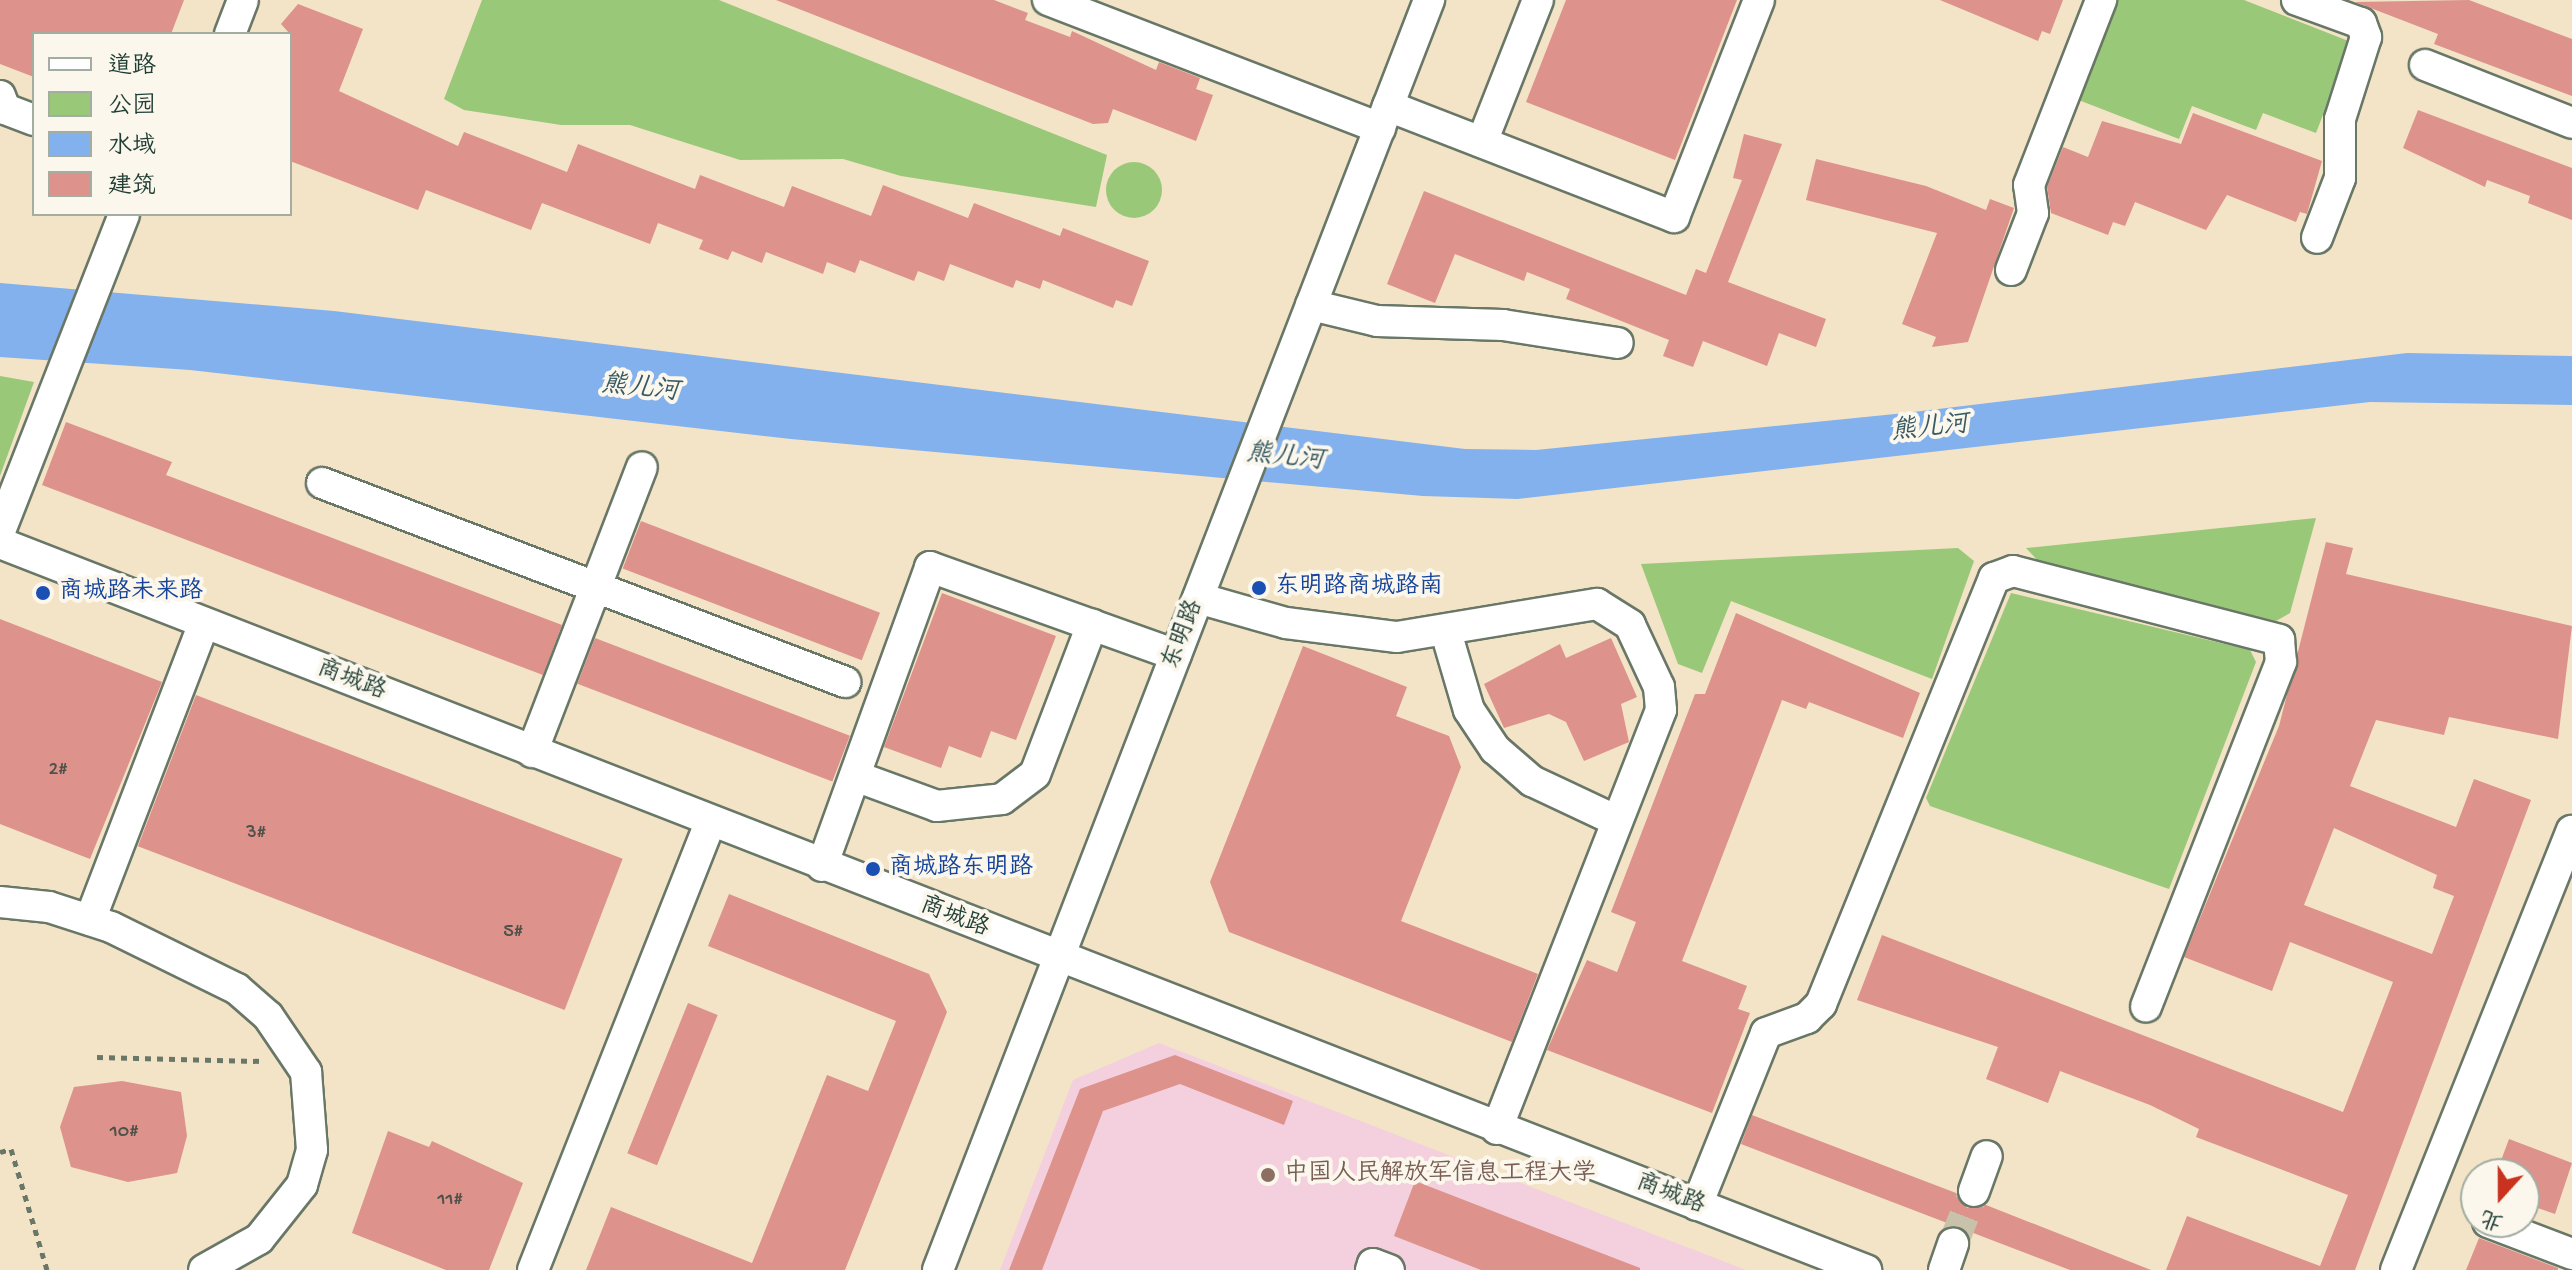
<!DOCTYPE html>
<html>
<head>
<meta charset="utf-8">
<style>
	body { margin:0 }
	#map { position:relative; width:2572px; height:1270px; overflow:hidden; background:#f3e3c7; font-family:"Gochi Hand","LXGW WenKai TC",sans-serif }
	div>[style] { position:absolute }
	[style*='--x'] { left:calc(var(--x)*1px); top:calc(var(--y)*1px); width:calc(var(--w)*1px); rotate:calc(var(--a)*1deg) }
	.built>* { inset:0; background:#f4cfdd }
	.green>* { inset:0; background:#99c978 }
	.round { border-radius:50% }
	.water>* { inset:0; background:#82b1ed }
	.building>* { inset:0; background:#dd928b; transform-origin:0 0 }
	.minor-tunnel>* { height:30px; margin-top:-15px; transform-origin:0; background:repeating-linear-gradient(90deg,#c9c2aa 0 30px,transparent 0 45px) }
	.path>* { height:5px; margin-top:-2.5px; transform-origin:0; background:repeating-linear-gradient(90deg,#697767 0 6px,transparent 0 12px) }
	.roads { filter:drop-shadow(2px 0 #697767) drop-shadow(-2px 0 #697767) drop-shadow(0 2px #697767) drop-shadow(0 -2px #697767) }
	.minor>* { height:30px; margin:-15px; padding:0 15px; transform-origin:15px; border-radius:15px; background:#fff }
	.dots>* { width:22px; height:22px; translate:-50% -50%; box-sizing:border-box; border:4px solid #fbf7ec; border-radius:50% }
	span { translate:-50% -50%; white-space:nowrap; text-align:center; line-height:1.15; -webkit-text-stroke:8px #fbf7ec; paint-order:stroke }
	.number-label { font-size:20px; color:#4e524a }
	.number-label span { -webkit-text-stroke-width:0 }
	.transit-label { font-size:24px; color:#164399 }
	.left { translate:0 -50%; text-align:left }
	.street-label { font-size:24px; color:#1f3d34 }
	.education-label { font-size:24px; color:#785e54 }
	.water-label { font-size:26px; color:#385a62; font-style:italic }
	.legend { position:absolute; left:32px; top:32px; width:260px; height:184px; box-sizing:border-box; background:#fbf7ec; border:2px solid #a3ada2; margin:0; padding:10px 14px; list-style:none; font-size:24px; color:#1f3d34 }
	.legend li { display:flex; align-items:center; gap:16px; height:40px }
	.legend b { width:40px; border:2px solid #a3ada2 }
	.north { position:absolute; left:2460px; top:1158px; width:80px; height:80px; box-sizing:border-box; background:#fbf7ec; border:2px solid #a3ada2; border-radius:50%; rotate:201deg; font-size:22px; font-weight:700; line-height:32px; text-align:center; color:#1f3d34 }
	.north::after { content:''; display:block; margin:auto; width:28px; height:36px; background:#c8321e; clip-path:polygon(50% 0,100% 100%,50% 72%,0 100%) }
</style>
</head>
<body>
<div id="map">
	<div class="built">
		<div style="clip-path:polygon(1159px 1043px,1746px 1270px,1000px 1270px,1073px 1080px)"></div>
	</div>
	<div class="green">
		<div style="clip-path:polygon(482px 0,719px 0,1107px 155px,1096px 207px,901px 176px,843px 159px,740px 160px,630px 125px,561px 125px,464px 110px,444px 99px)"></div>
		<div style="clip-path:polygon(2115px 0,2244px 0,2351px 42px,2316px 133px,2263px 113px,2256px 130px,2192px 106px,2179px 139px,2076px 99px)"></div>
		<div class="round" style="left:1106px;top:162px;width:56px;height:56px"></div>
		<div style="clip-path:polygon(0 376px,34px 382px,0 476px)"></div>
		<div style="clip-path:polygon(2316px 518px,2290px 613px,2276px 621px,2040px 563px,2026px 548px)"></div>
		<div style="clip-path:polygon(1958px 548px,1974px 561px,1932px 679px,1731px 601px,1702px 673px,1678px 664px,1641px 564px)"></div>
		<div style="clip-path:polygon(2011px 593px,2250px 650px,2256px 662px,2169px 889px,1930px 806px,1926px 798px)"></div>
	</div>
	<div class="water">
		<div style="clip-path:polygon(0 283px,334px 311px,1465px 449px,1536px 450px,1905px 413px,2407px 353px,2572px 356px,2572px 405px,2370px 402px,1518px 499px,1423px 496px,791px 439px,190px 370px,0 357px)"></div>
	</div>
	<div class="building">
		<div style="clip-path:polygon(0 0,184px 0,171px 34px,34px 34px,34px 77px,0 64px)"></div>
		<div style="clip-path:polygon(776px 0,994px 0,1028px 13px,1025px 20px,1070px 37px,1072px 31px,1156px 70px,1159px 62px,1200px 78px,1196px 89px,1213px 95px,1196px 141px,1113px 109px,1108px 123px,1093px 124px)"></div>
		<div style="clip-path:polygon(1566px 0,1737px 0,1675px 160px,1526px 102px)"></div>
		<div style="clip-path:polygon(1940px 0,2063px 0,2050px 34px,2042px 31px,2038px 41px)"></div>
		<div style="clip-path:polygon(2469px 0,2572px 39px,2572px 96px,2434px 44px,2438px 34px,2355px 2px)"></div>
		<div style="clip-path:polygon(298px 4px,363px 29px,339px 91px,458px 146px,464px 132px,567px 172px,578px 144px,695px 189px,700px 175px,784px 207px,792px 186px,871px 216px,883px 185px,968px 218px,974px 203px,1060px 236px,1063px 228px,1149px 261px,1132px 306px,1116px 300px,1113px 308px,1043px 280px,1040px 289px,1016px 280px,1013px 288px,950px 264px,944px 281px,918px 271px,914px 281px,860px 260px,855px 273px,827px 262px,823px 274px,766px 252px,762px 263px,732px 251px,728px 260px,699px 249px,703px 240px,658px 223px,650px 244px,542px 203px,531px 230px,426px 190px,418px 210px,290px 161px,290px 34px,281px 24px)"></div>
		<div style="clip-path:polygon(2418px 110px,2572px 168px,2572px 220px,2528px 203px,2530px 196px,2487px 180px,2485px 187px,2403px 148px)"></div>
		<div style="clip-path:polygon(2193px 113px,2322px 161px,2307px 214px,2300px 212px,2296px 222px,2227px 195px,2206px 230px,2135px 202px,2125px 226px,2113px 222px,2108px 235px,2051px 213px,2047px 187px,2063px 147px,2088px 157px,2102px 121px,2181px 144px)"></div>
		<div style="clip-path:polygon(1744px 134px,1782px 144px,1728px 282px,1826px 319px,1816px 347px,1779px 333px,1767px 366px,1703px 341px,1693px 367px,1663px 356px,1669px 340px,1566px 299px,1570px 289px,1527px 272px,1524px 281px,1455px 254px,1435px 303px,1387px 284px,1424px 191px,1686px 295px,1696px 269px,1706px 273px,1742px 180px,1733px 178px)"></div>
		<div style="clip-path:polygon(1816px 159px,1926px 186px,1986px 210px,1990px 199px,2014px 208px,1968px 342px,1932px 347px,1936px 337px,1902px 324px,1937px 233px,1806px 200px)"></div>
		<div style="clip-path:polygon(66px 422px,172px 462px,166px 475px,562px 625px,543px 675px,42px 485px)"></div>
		<div style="left:641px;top:521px;width:256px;height:51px;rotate:21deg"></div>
		<div style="clip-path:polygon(evenodd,2326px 542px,2353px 548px,2346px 574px,2572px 626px,2558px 739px,2449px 717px,2444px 735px,2376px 720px,2350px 786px,2456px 827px,2474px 779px,2531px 800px,2355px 1270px,2166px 1270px,2187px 1216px,2320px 1266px,2348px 1195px,2196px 1137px,2199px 1129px,2150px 1105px,2060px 1071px,2048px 1103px,1986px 1079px,1998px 1047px,1857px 1000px,1882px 935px,2343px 1112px,2393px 982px,2290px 942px,2272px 991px,2184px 957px,2279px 726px,2326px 542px,2334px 828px,2437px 875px,2433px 888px,2454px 896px,2432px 954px,2304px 905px,2334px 828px)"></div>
		<div style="clip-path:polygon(942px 593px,1056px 636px,1016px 740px,991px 731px,981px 758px,949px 746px,941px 768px,884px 747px)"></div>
		<div style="clip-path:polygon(1736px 613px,1920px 693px,1903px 738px,1809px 702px,1806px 709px,1782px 700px,1682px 961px,1747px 986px,1738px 1009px,1750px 1013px,1712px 1113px,1547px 1050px,1587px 960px,1617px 972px,1636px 922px,1611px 912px,1695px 694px,1705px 694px)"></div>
		<div style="clip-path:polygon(0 619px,162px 682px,90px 859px,0 824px)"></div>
		<div style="left:595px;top:638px;width:273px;height:49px;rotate:21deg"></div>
		<div style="clip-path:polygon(1611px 638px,1637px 697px,1621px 704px,1629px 742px,1584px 761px,1566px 722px,1549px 714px,1504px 728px,1484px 684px,1560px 644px,1566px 658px)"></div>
		<div style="clip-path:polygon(1303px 646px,1407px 687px,1396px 716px,1449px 736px,1461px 767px,1401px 921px,1538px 974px,1512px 1042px,1229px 932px,1210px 882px)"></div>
		<div style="left:196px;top:695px;width:457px;height:162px;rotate:21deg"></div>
		<div style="clip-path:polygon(729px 894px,929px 974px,947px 1012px,845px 1270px,586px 1270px,611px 1207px,752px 1263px,827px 1075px,868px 1091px,896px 1021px,708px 946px)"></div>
		<div style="left:688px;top:1003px;width:32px;height:162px;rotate:22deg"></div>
		<div style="clip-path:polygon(1175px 1055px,1293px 1101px,1284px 1125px,1180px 1084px,1103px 1111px,1042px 1270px,1009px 1270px,1080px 1089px)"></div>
		<div style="clip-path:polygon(122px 1081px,181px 1092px,187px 1136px,177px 1173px,128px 1182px,71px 1167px,60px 1127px,74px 1087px)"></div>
		<div style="clip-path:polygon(1752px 1115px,1956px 1193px,1967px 1208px,1986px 1205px,2151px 1270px,2070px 1270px,1741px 1144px)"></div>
		<div style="clip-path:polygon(388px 1131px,429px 1147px,432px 1141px,523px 1183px,489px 1270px,446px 1270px,352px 1233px)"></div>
		<div style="clip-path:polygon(2509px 1139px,2572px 1163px,2555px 1214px,2524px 1203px,2524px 1174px,2496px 1174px)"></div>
		<div style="clip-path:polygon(1415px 1181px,1640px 1268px,1640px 1270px,1481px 1270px,1394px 1236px)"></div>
		<div style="clip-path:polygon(2479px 1238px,2558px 1268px,2558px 1270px,2466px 1270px)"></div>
	</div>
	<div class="minor-tunnel">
		<div style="--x:1953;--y:1244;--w:57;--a:-68.4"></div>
	</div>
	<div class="path">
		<div style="--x:97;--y:1057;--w:167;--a:1.4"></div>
		<div style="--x:0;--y:1152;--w:11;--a:-15"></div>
		<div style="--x:11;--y:1149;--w:126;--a:73.4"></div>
	</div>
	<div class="roads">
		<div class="minor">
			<div style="--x:1048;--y:0;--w:356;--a:21.1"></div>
			<div style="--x:2297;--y:0;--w:68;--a:19.8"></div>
			<div style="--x:2361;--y:23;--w:15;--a:70"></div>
			<div style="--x:2366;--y:37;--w:86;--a:107.6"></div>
			<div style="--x:2340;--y:119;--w:59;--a:90"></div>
			<div style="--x:2340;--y:178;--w:64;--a:111"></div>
			<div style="--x:230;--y:34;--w:36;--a:-69"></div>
			<div style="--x:2425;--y:65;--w:158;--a:21.5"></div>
			<div style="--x:0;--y:96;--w:14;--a:69"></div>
			<div style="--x:5;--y:109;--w:31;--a:21"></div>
			<div style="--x:1388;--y:106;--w:307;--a:21.2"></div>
			<div style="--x:1674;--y:217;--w:233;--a:-68.6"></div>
			<div style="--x:1482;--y:142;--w:153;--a:-68.5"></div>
			<div style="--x:2011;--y:270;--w:61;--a:-68.9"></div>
			<div style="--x:2033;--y:213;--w:28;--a:-98"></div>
			<div style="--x:2029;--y:185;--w:199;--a:-68.7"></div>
			<div style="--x:1311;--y:305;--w:68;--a:13.6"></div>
			<div style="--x:1377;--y:321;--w:126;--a:1.8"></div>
			<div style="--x:1503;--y:325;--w:116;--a:8.9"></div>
			<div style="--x:322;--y:483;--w:560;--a:20.83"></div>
			<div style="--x:0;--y:531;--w:340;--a:-68.6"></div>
			<div style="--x:0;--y:543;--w:2003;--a:21.29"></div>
			<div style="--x:1198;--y:598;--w:91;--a:15.9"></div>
			<div style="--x:1286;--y:623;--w:112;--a:7.2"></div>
			<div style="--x:1397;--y:637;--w:203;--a:-9.4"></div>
			<div style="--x:1597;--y:604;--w:39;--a:32"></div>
			<div style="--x:1630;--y:625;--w:68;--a:64.9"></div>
			<div style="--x:1659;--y:687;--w:23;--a:85"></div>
			<div style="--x:1661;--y:710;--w:450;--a:111.4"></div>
			<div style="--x:1446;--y:632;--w:81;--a:73.6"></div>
			<div style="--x:1469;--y:710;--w:47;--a:56.3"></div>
			<div style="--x:1495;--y:749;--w:49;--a:40.9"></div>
			<div style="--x:1532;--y:781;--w:94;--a:25.2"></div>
			<div style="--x:532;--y:752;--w:305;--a:-68.9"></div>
			<div style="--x:855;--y:776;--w:87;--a:20.1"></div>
			<div style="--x:937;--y:806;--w:65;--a:-6.1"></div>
			<div style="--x:1002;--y:799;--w:41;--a:-37.1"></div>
			<div style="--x:1035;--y:774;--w:160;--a:-69.1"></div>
			<div style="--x:822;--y:866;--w:318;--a:-70.1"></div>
			<div style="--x:930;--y:567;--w:261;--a:19.7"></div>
			<div style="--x:0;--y:902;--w:49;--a:5.8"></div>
			<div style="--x:49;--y:907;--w:65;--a:17.9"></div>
			<div style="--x:111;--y:927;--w:140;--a:26.2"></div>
			<div style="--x:237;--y:989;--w:41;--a:41.1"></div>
			<div style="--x:268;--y:1016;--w:68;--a:55.8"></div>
			<div style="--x:306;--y:1072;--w:78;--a:85.6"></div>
			<div style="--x:312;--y:1150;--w:36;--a:106"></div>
			<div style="--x:302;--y:1185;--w:69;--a:128.5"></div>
			<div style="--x:259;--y:1239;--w:63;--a:150.6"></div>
			<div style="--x:90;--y:920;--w:318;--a:-69"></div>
			<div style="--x:1974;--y:1191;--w:37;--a:-70"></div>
			<div style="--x:1697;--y:1205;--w:185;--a:-68.1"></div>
			<div style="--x:1766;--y:1033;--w:44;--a:-20.1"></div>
			<div style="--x:1807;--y:1018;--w:20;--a:-45"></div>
			<div style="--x:1821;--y:1004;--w:460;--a:-67.9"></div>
			<div style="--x:1994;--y:578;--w:20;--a:-20"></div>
			<div style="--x:2013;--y:571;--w:275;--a:14.5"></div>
			<div style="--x:2279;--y:640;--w:22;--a:85"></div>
			<div style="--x:2281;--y:662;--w:370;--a:111.4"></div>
			<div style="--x:2488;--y:1222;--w:90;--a:20.9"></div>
			<div style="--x:533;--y:1270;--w:482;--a:-68.4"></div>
			<div style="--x:938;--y:1270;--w:1362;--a:-68.86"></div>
			<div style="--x:1371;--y:1270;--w:6;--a:-72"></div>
			<div style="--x:1373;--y:1264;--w:17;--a:21"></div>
			<div style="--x:1944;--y:1270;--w:28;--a:-71"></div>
			<div style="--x:2396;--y:1270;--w:473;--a:-68.2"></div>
		</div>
	</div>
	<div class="dots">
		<div style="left:1259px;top:588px;background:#1a4fb4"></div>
		<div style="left:43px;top:593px;background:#1a4fb4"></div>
		<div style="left:873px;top:869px;background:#1a4fb4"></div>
		<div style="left:1268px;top:1175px;background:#8d6e63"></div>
	</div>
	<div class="number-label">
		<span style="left:58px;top:770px">2#</span>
		<span style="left:256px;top:833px">3#</span>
		<span style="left:513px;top:932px">5#</span>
		<span style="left:124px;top:1132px">10#</span>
		<span style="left:450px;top:1200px">11#</span>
	</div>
	<div class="transit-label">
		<span class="left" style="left:1275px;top:588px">东明路商城路南</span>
		<span class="left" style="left:59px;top:593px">商城路未来路</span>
		<span class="left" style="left:889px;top:869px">商城路东明路</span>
	</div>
	<div class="street-label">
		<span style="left:1184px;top:635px;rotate:-69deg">东明路</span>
		<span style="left:351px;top:681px;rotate:21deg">商城路</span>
		<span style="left:954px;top:918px;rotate:21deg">商城路</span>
		<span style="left:1670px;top:1195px;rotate:21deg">商城路</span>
	</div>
	<div class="education-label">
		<span class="left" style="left:1284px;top:1175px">中国人民解放军信息工程大学</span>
	</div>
	<div class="water-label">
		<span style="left:640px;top:390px;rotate:6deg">熊儿河</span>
		<span style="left:1930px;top:430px;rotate:-6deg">熊儿河</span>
		<span style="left:1285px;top:459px;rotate:6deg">熊儿河</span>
	</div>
	<ul class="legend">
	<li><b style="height:10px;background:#fff"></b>道路</li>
	<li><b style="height:22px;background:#99c978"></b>公园</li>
	<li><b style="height:22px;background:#82b1ed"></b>水域</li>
	<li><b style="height:22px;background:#dd928b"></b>建筑</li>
	</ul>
	<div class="north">北</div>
</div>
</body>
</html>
